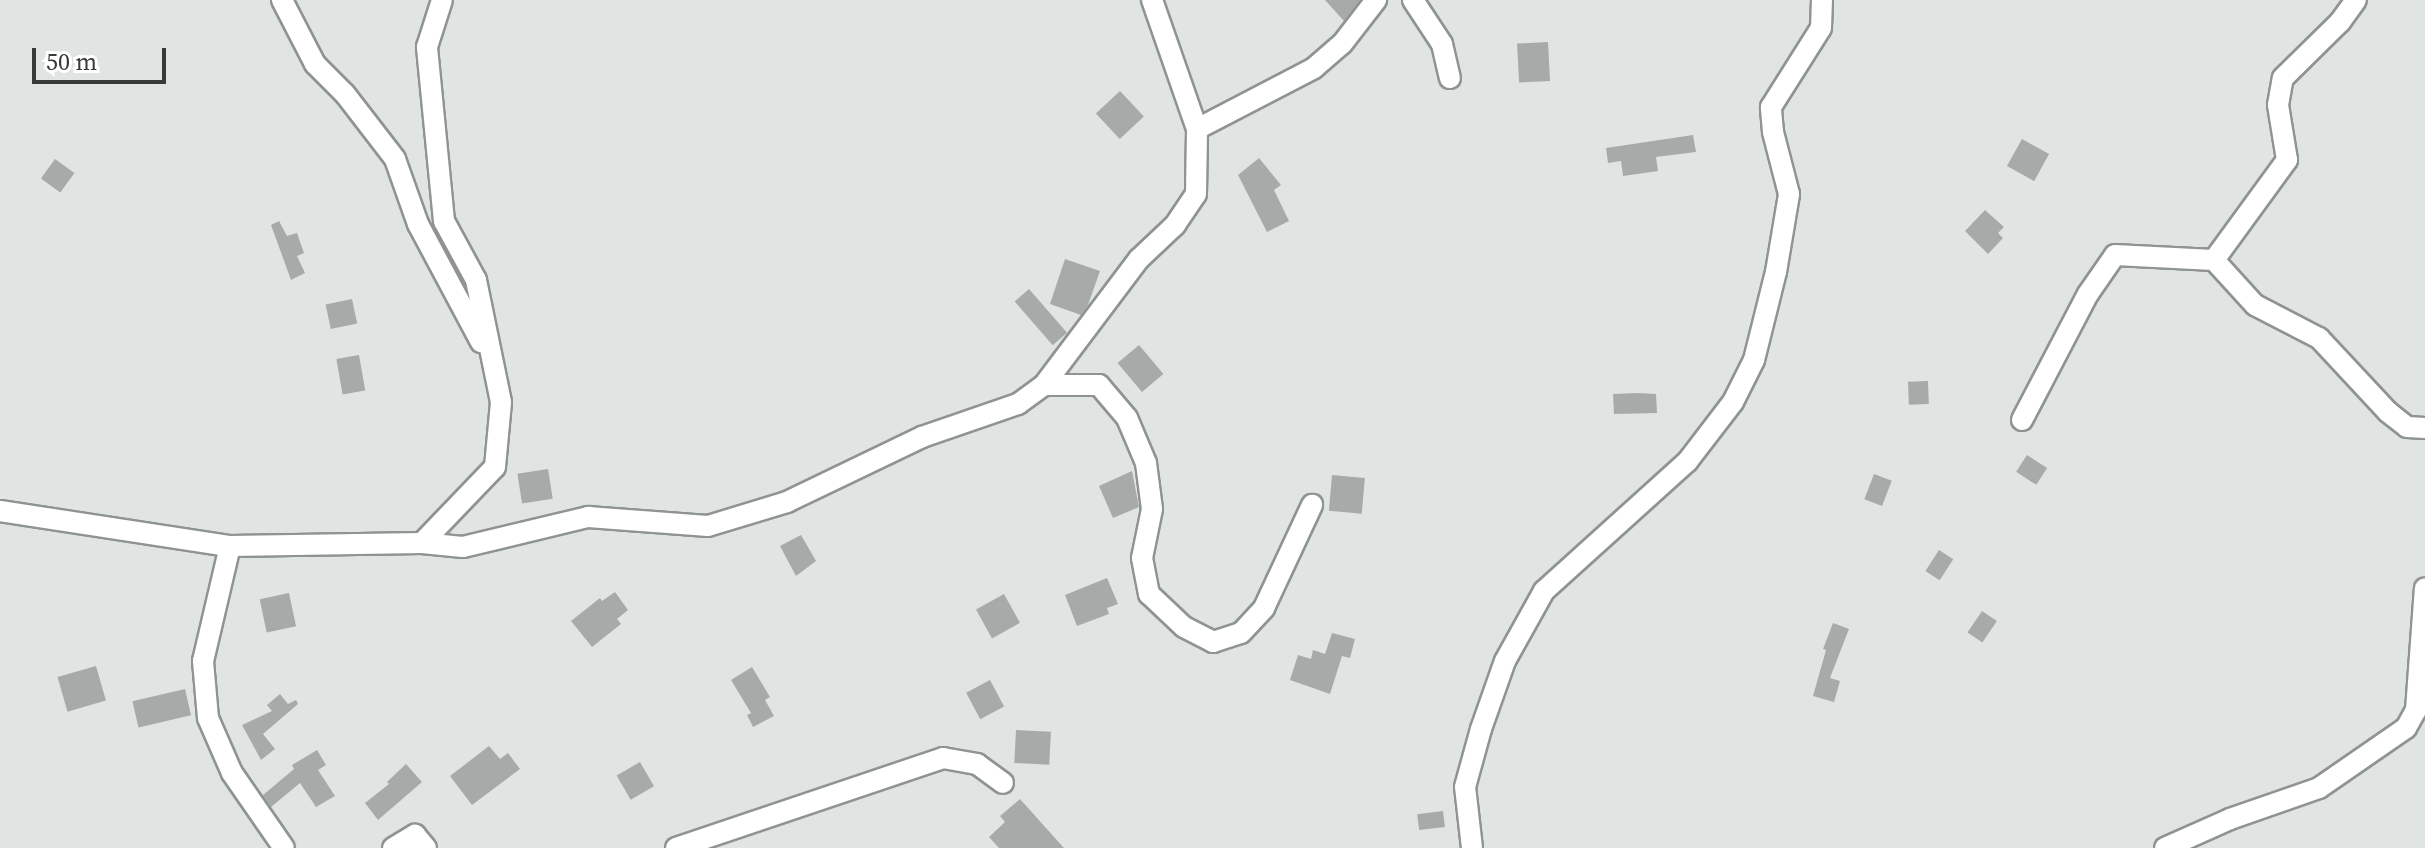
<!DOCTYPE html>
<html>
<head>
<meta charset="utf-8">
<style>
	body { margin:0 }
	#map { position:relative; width:2425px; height:848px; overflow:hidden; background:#e0e5e4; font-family:"Source Serif 4",serif }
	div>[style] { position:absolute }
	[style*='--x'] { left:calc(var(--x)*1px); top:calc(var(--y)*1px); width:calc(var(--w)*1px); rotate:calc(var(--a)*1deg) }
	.building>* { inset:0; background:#a6abaa; transform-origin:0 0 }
	.roads { filter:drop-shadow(2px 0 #8f9393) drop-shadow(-2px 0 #8f9393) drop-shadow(0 2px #8f9393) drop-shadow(0 -2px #8f9393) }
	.minor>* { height:20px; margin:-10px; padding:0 10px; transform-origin:10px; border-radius:10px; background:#fff }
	span { translate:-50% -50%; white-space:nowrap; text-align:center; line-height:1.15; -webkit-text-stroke:6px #fff; paint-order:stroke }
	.scale { position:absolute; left:32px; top:48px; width:134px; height:36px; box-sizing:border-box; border:4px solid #383a3a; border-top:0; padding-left:10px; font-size:24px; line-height:28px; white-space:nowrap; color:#383a3a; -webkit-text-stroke:6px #fff; paint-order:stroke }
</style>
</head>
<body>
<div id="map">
	<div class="building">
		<div style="clip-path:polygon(1325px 0,1360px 0,1344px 21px)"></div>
		<div style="left:1548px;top:42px;width:39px;height:31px;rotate:87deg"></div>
		<div style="left:1120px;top:91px;width:35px;height:33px;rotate:47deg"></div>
		<div style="clip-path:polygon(1693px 135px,1696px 152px,1656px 157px,1658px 171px,1623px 176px,1621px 161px,1608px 163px,1606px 148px)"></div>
		<div style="left:2022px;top:139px;width:31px;height:31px;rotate:29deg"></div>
		<div style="clip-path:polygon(1259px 158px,1281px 185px,1274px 190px,1289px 221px,1267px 232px,1238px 175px)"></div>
		<div style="left:55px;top:159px;width:24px;height:24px;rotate:36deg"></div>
		<div style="clip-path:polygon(1985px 210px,2004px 227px,1998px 233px,2003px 238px,1988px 254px,1965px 231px)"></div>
		<div style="clip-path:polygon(279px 221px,287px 236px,297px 233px,304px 253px,297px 256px,305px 273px,291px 280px,271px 225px)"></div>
		<div style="clip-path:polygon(1065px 259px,1100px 271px,1088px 305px,1081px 315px,1050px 304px)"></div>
		<div style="left:1029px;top:289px;width:58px;height:19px;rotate:49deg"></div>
		<div style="left:352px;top:299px;width:25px;height:27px;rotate:78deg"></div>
		<div style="left:1139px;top:345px;width:38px;height:28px;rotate:50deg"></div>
		<div style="left:359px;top:355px;width:36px;height:23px;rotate:80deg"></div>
		<div style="left:1928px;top:381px;width:23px;height:20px;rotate:88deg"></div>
		<div style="clip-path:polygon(1638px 393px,1656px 394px,1657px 413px,1614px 414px,1613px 394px)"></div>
		<div style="left:2027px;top:455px;width:24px;height:20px;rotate:33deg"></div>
		<div style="left:548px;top:469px;width:30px;height:31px;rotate:81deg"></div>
		<div style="clip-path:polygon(1132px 471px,1139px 507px,1113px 518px,1099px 486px)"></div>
		<div style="left:1874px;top:474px;width:19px;height:27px;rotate:21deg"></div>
		<div style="left:1332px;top:475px;width:33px;height:36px;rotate:5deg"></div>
		<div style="clip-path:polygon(801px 535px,816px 561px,796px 576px,780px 546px)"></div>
		<div style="left:1939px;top:550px;width:17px;height:25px;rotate:33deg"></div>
		<div style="clip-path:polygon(1107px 578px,1118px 604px,1107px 608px,1109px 614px,1077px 626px,1065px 595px)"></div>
		<div style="clip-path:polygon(615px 592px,628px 610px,617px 619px,621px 624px,592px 647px,571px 621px,600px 598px,602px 601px)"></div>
		<div style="left:289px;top:593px;width:34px;height:30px;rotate:78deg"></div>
		<div style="left:1004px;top:594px;width:33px;height:32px;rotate:61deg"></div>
		<div style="left:1982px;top:611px;width:18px;height:26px;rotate:34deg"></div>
		<div style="clip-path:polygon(1833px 623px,1849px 629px,1830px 678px,1840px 681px,1834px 702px,1813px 696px,1826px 650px,1823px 649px)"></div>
		<div style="clip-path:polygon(1332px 633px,1355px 639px,1350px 658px,1342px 656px,1330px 694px,1290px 680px,1298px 655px,1311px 659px,1313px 650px,1325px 654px)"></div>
		<div style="left:96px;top:666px;width:36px;height:40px;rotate:74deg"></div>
		<div style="clip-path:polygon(752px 667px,770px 697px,765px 700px,774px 716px,753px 727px,747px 715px,751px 713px,731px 680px)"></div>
		<div style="left:990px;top:680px;width:30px;height:27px;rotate:62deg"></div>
		<div style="left:185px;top:689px;width:27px;height:54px;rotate:77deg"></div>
		<div style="clip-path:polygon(280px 694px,288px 704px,296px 700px,298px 704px,263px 734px,275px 749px,261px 760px,242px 725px,272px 711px,267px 705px)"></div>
		<div style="left:1016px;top:730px;width:35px;height:33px;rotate:3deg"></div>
		<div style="clip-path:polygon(489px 746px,500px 759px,508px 753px,520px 769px,472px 805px,450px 776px)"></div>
		<div style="clip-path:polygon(317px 750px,326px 765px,318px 770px,335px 796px,316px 807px,300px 783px,271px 807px,263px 795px,294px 769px,292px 765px)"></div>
		<div style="left:640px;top:762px;width:28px;height:27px;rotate:60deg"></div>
		<div style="clip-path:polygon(406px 764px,422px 782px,378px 820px,365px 803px,389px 784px,387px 782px)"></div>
		<div style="clip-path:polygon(1020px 799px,1064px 848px,999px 848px,989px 837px,1005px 822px,1000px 816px)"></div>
		<div style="left:1443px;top:811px;width:16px;height:26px;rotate:83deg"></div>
	</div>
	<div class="roads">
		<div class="minor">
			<div style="--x:282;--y:0;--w:72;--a:62.7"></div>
			<div style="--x:315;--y:64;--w:42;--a:45"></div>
			<div style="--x:345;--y:94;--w:82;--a:52.4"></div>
			<div style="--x:395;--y:159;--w:69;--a:70.5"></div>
			<div style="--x:418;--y:224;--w:134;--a:61.9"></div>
			<div style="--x:1413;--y:0;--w:53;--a:56.6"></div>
			<div style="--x:1442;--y:44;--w:35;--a:77"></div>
			<div style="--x:1197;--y:129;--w:132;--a:-27.5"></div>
			<div style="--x:1314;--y:68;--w:37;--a:-41"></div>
			<div style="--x:1342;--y:44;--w:56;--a:-52.3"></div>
			<div style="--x:2214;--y:260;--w:124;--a:-53.9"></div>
			<div style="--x:2287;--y:160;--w:56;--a:-99.3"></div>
			<div style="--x:2278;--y:105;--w:27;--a:-80"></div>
			<div style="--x:2283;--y:78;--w:80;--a:-44.5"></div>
			<div style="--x:2340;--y:22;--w:27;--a:-54"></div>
			<div style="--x:1044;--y:385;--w:55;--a:0"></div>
			<div style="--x:1099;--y:385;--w:43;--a:49.7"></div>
			<div style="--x:1127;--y:418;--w:49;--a:67.1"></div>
			<div style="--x:1146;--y:463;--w:46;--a:82.6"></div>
			<div style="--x:1152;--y:509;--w:50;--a:101.5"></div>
			<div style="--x:1142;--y:558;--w:37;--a:79"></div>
			<div style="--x:1149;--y:594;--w:48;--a:43.3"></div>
			<div style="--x:1184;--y:627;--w:33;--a:27"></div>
			<div style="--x:1213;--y:642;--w:29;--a:-18"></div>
			<div style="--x:1241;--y:633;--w:34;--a:-47"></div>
			<div style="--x:1264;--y:608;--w:114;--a:-65"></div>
			<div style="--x:2022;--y:420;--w:142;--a:-62.4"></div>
			<div style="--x:2088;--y:294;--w:47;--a:-55.3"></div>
			<div style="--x:2115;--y:255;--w:99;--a:2.9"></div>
			<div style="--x:2214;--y:260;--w:61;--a:47.7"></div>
			<div style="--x:2255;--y:305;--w:72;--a:27.3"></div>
			<div style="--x:2319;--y:338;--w:101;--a:47"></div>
			<div style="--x:2388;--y:412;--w:24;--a:38"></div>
			<div style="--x:2407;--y:427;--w:18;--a:3"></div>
			<div style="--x:0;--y:511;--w:233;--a:8.7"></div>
			<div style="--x:230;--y:546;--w:192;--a:-0.9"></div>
			<div style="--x:422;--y:543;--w:41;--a:5.6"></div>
			<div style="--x:463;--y:547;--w:129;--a:-13.5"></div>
			<div style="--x:588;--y:517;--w:120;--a:4.3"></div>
			<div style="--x:708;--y:526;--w:83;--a:-16.9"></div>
			<div style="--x:787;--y:502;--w:150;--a:-25.7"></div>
			<div style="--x:922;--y:437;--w:102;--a:-19"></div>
			<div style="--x:1018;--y:404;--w:32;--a:-36"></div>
			<div style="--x:1044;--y:385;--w:158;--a:-53"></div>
			<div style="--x:1139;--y:259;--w:50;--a:-43.4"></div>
			<div style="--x:1175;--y:225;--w:37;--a:-56"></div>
			<div style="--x:1196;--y:194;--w:65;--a:-89.1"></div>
			<div style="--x:1197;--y:129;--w:137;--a:-109.2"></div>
			<div style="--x:422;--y:543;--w:105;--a:-46.2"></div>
			<div style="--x:495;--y:467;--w:65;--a:-84.7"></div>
			<div style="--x:501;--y:402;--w:125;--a:-101.6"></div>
			<div style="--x:476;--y:280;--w:67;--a:-118.5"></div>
			<div style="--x:444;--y:221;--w:175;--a:-95.6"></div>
			<div style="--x:427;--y:47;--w:49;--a:-72.3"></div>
			<div style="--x:230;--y:546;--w:118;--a:103.2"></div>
			<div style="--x:203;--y:661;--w:57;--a:85"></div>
			<div style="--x:208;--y:718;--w:60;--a:66.4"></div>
			<div style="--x:232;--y:773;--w:91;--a:55.3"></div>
			<div style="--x:393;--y:848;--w:26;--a:-31"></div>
			<div style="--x:415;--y:835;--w:17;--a:50"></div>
			<div style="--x:676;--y:848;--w:282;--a:-18.6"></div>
			<div style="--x:943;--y:758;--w:35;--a:10"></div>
			<div style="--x:977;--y:764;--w:32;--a:36"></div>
			<div style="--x:1472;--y:848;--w:61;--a:-96.5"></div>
			<div style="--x:1465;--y:787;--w:60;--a:-74.6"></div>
			<div style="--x:1481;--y:729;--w:72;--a:-70.6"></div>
			<div style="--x:1505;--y:661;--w:80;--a:-60.9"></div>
			<div style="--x:1544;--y:591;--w:193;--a:-42.1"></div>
			<div style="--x:1687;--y:462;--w:76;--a:-52.5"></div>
			<div style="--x:1733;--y:402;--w:47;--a:-63.4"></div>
			<div style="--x:1754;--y:360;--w:91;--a:-76"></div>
			<div style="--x:1776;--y:272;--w:79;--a:-80.5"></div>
			<div style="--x:1789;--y:194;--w:64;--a:-104.5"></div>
			<div style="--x:1773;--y:132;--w:25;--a:-95"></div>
			<div style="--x:1771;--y:107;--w:93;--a:-57.7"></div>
			<div style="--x:1821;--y:28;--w:28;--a:-88"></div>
			<div style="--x:2165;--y:848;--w:71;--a:-24"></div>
			<div style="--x:2230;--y:819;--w:94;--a:-19.2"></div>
			<div style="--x:2319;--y:788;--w:106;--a:-34.6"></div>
			<div style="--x:2406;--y:728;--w:21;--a:-61"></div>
			<div style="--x:2416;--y:710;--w:122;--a:-85.8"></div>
		</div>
	</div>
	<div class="scale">50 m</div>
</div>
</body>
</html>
